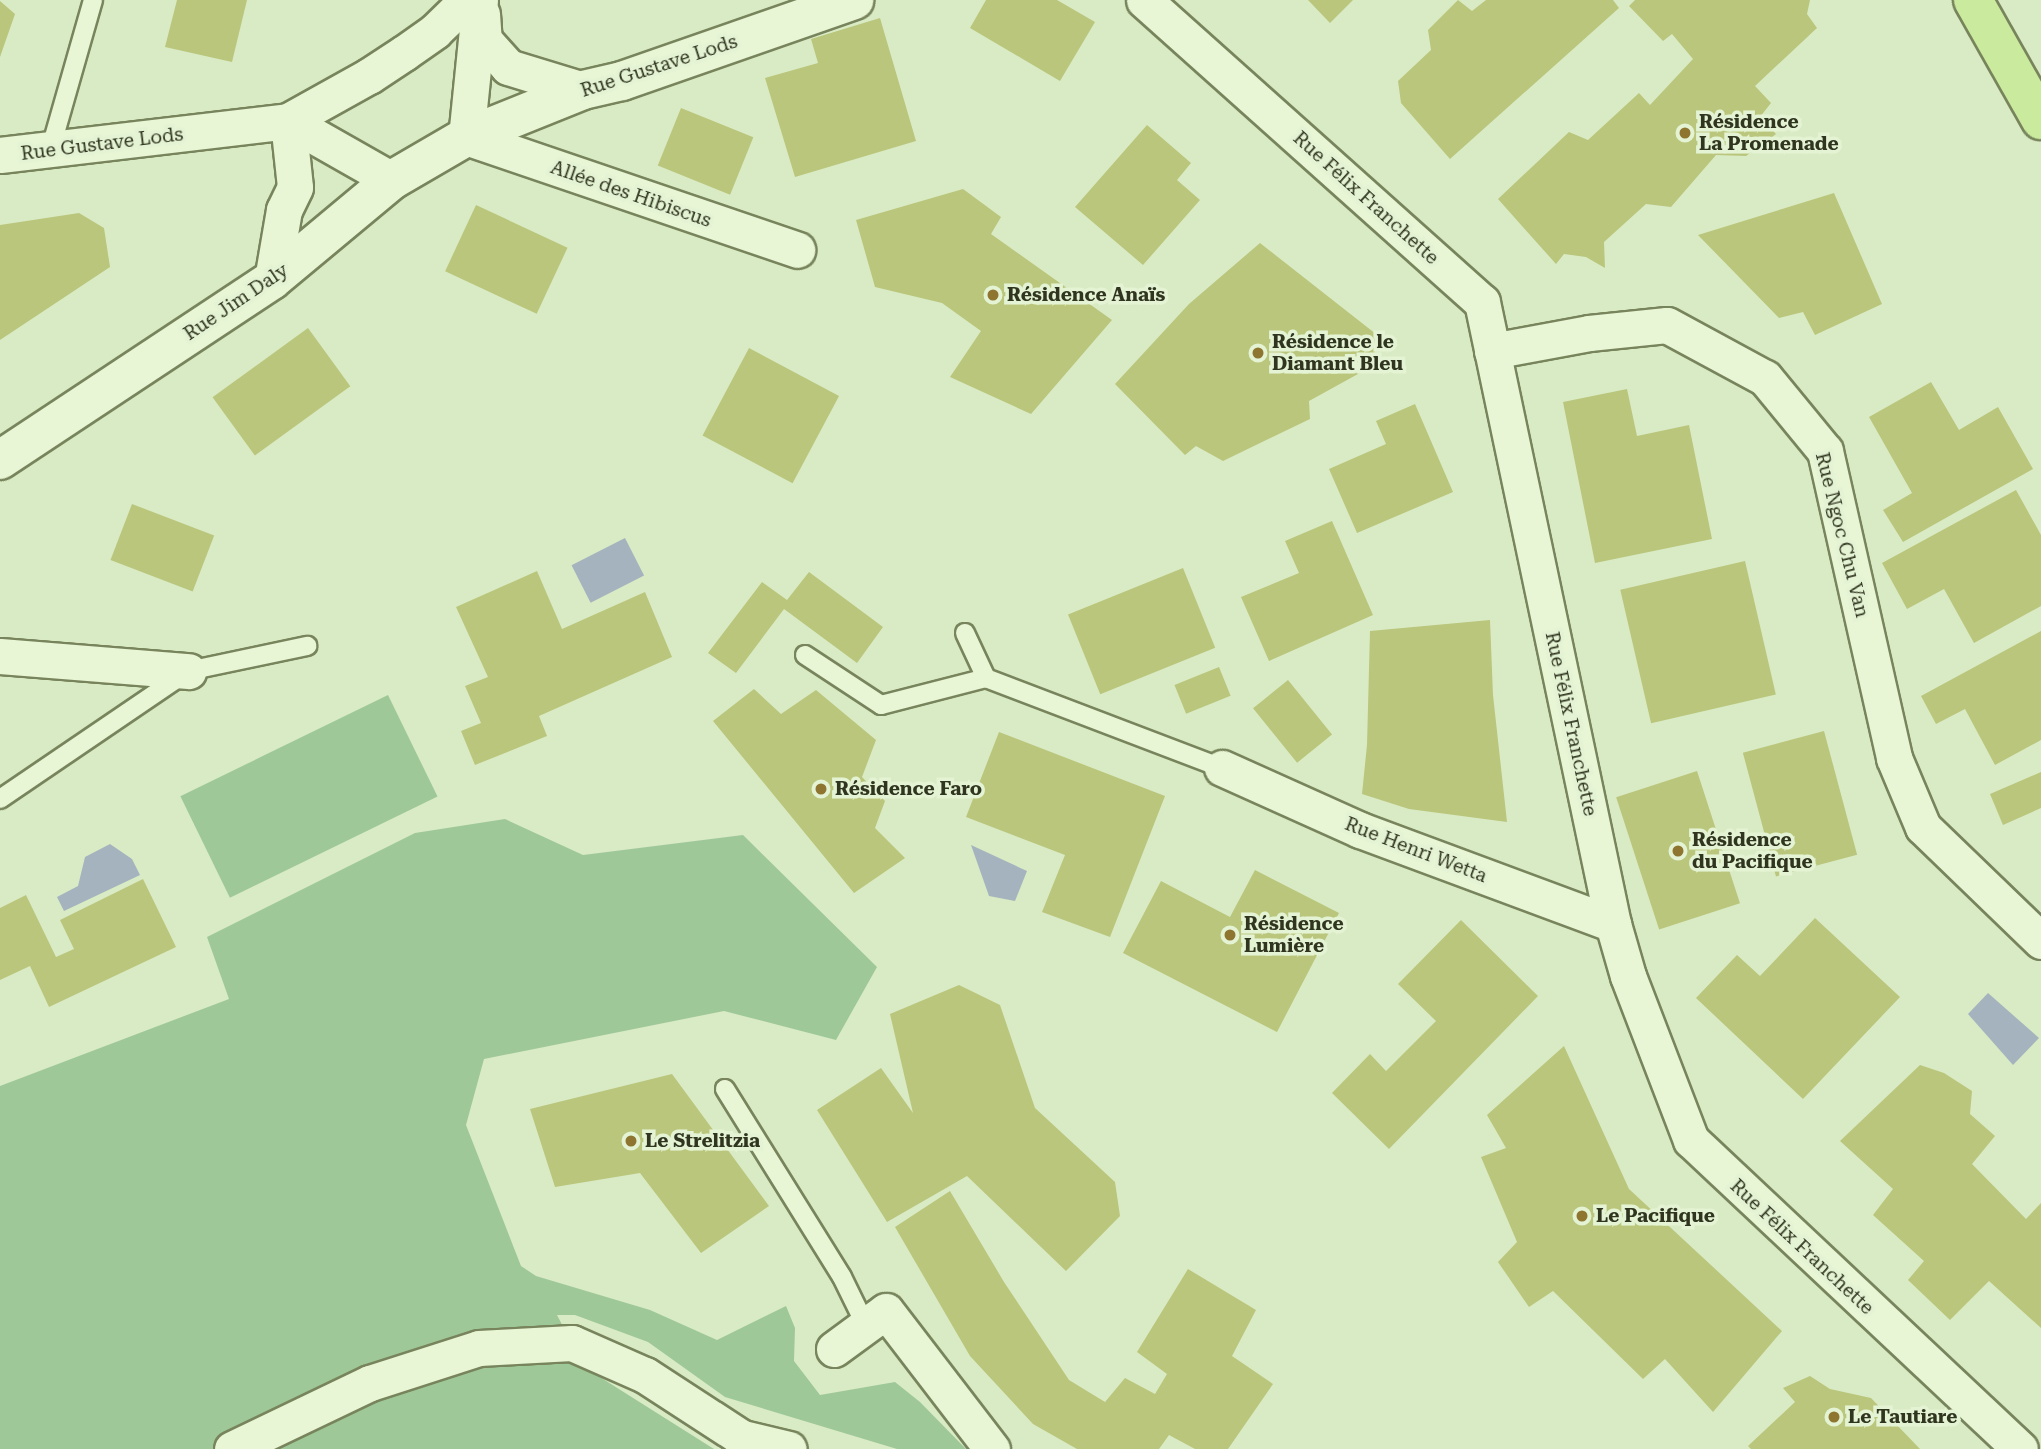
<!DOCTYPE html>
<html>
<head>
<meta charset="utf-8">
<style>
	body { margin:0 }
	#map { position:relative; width:2041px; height:1449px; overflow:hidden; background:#d9ebc4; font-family:"Roboto Serif",serif }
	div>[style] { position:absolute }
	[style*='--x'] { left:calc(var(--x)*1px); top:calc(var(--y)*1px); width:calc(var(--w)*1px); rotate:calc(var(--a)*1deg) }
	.green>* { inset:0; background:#9fc899; transform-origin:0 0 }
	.water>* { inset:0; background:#a5b3be; transform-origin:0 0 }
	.building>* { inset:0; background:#bac67c; transform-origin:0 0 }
	.roads { filter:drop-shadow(2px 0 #78845c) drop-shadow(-2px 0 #78845c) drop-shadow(0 2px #78845c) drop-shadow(0 -2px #78845c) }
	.lane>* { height:18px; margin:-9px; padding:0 9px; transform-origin:9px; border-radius:9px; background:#e8f6d6 }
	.street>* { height:35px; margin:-17.5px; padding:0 17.5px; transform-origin:17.5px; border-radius:17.5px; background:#e8f6d6 }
	.secondary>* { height:38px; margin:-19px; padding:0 19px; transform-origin:19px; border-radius:19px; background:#e8f6d6 }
	.primary>* { height:38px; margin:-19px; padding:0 19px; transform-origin:19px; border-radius:19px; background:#caeb9e }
	.dots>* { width:19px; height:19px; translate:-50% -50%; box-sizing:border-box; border:4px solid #e4f3d3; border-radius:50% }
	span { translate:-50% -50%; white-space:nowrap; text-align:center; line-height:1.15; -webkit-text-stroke:7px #e4f3d3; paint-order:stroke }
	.street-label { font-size:19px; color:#30351f }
	.poi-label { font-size:19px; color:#30351f; font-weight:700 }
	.left { translate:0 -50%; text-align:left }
</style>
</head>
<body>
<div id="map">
	<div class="green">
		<div style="left:388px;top:695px;width:113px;height:231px;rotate:64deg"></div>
		<div style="clip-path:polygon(505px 819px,583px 855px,743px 835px,877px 967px,836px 1040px,724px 1011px,484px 1059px,466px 1125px,521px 1266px,536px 1276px,650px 1310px,717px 1340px,786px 1306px,795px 1328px,794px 1361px,820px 1395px,895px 1382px,920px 1402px,966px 1449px,897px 1449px,725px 1397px,648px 1342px,575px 1315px,557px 1315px,584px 1367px,714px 1449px,0 1449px,0 1086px,229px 999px,207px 937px,415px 833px)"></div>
	</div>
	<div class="water">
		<div style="left:625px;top:538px;width:42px;height:60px;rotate:63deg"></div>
		<div style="clip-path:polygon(110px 844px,132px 859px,140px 875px,64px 911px,57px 897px,78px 886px,85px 857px)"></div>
		<div style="clip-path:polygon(971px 845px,1027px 871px,1015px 901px,989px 896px)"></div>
		<div style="clip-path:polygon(1988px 993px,2039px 1038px,2013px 1065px,1968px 1014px)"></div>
	</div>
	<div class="building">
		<div style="clip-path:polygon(177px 0,247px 0,232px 62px,165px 47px)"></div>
		<div style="clip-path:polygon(986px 0,1057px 0,1095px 22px,1060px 81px,970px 28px)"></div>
		<div style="clip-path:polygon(1308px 0,1353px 0,1330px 23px)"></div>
		<div style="clip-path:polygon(1458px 0,1472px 11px,1486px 0,1613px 0,1619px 8px,1450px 159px,1401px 103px,1398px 81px,1431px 50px,1428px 30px)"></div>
		<div style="clip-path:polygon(1635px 0,1810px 0,1807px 14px,1817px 28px,1755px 86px,1771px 103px,1760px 117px,1776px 134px,1746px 156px,1716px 155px,1671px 207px,1646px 204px,1604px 242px,1605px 268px,1586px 257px,1564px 254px,1556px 264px,1498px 199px,1569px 132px,1588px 140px,1639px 93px,1650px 105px,1693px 59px,1672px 34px,1663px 41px,1629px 6px)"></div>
		<div style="clip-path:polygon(0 1px,15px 14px,0 57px)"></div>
		<div style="clip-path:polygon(880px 18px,916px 141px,795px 177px,765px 78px,818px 63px,811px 39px)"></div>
		<div style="left:681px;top:108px;width:78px;height:62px;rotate:22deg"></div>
		<div style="clip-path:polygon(1147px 125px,1191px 163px,1177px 180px,1200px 200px,1143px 265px,1075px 207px)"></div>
		<div style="clip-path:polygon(963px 189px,1001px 217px,991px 234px,1112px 320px,1031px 414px,950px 377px,981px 331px,942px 303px,875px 287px,856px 220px)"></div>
		<div style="clip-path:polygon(1834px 193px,1882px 304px,1815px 335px,1803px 312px,1779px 318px,1698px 235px)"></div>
		<div style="left:476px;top:205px;width:101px;height:73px;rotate:25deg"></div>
		<div style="clip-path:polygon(79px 213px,104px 228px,110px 267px,0 340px,0 225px)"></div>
		<div style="clip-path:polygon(1260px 243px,1381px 338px,1367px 369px,1309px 401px,1310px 419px,1223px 461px,1196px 446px,1185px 455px,1115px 384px,1189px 304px)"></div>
		<div style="left:308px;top:328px;width:72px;height:118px;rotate:54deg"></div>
		<div style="left:749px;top:348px;width:102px;height:99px;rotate:28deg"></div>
		<div style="clip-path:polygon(1931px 382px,1959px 430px,1998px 407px,2033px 469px,1903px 542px,1883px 510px,1912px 493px,1869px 417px)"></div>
		<div style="clip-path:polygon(1627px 389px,1637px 436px,1689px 425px,1712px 539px,1595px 563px,1563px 402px)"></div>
		<div style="clip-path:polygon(1415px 404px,1453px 492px,1357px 533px,1329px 469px,1386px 444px,1376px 421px)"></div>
		<div style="clip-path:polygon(2016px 490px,2041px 535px,2041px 606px,1974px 643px,1944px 589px,1907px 609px,1882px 563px)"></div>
		<div style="left:132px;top:504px;width:88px;height:60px;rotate:21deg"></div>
		<div style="clip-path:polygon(1332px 521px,1373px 615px,1269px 661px,1241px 597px,1299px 573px,1285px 541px)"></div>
		<div style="left:1745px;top:561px;width:137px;height:128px;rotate:77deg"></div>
		<div style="left:1183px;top:568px;width:86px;height:124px;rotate:68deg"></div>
		<div style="clip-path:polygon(537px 571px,562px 629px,645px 592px,672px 657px,539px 716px,547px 736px,475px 765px,461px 731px,481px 723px,465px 686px,488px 677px,456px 607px)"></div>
		<div style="clip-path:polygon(809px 572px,883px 627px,857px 663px,784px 609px,736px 673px,708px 653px,762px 582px,787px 600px)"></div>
		<div style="clip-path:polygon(1490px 620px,1493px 695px,1507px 822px,1409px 809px,1362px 794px,1367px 745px,1370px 631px)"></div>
		<div style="clip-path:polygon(2041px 631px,2041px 740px,1995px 765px,1965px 709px,1936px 724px,1921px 696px)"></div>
		<div style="left:1219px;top:667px;width:31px;height:48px;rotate:68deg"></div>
		<div style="left:1288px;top:680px;width:70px;height:45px;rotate:51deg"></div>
		<div style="clip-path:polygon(754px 689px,781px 714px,816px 690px,876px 740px,862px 777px,885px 801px,875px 828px,905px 858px,854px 893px,713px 721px)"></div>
		<div style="left:1824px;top:731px;width:128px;height:84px;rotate:75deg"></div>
		<div style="clip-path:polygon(999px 732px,1165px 796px,1110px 937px,1042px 912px,1065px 855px,966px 817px)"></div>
		<div style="left:1697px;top:771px;width:139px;height:85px;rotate:72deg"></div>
		<div style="clip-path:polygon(2041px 772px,2041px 808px,2003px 825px,1990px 794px)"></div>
		<div style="clip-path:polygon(1255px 870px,1339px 913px,1277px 1032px,1123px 953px,1161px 881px,1230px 917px)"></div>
		<div style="clip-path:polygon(143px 879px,176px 947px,49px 1007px,30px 966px,0 980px,0 908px,26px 895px,56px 957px,74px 949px,60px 920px)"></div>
		<div style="clip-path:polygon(1815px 918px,1900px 997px,1803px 1099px,1696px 998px,1737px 955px,1760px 976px)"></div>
		<div style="clip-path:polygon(1461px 920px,1538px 996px,1389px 1149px,1332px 1093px,1370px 1054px,1386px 1071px,1436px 1021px,1398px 984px)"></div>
		<div style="clip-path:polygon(959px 985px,1000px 1005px,1035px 1108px,1115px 1182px,1120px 1216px,1066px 1271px,967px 1176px,887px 1222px,817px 1110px,881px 1068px,913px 1113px,890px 1014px)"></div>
		<div style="clip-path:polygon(1564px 1046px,1629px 1189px,1782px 1331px,1713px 1412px,1665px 1359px,1643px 1379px,1553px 1291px,1529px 1307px,1498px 1262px,1517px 1242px,1481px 1157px,1506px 1148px,1487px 1115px)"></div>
		<div style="clip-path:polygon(1920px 1065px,1944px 1073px,1972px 1091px,1970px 1114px,1995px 1136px,1972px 1164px,2026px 1219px,2041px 1203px,2041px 1328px,1989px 1281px,1950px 1320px,1908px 1280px,1924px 1261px,1873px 1215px,1893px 1189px,1840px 1141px)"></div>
		<div style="clip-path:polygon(672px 1074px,769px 1206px,701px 1253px,640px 1173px,555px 1187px,530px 1109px)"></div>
		<div style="clip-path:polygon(950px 1191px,1004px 1282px,1069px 1380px,1105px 1402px,1125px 1378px,1155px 1394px,1167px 1374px,1137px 1352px,1188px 1269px,1256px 1310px,1232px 1356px,1273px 1384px,1228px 1449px,1195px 1449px,1169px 1435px,1159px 1449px,1077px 1449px,1033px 1424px,970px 1356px,895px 1227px)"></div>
		<div style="clip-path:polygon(1810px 1376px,1830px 1389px,1871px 1398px,1920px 1449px,1751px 1449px,1748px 1446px,1795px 1402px,1783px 1388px)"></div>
	</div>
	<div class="roads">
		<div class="lane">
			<div style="--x:50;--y:151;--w:157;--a:-74.1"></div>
			<div style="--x:965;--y:633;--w:50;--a:65"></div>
			<div style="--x:805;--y:655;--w:91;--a:33.3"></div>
			<div style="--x:881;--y:705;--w:108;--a:-14.4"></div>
			<div style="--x:986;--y:678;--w:253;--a:20.9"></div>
			<div style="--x:0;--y:799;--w:227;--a:-34.2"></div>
			<div style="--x:188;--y:671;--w:122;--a:-11.9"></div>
			<div style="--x:725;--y:1089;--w:221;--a:58.1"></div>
			<div style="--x:842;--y:1277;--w:55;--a:63.9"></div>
		</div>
		<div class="street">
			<div style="--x:480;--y:0;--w:138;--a:95.8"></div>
			<div style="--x:466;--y:137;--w:350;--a:18.8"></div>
			<div style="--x:1144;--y:0;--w:453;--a:41.8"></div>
			<div style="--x:1482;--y:302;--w:636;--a:78.11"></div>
			<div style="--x:1613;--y:924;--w:54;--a:73.9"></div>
			<div style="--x:1628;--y:976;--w:176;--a:69"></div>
			<div style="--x:1691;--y:1140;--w:451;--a:43.2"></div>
			<div style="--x:482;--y:14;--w:26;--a:86"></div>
			<div style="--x:484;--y:40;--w:36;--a:48"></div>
			<div style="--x:508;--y:67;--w:78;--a:17"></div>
			<div style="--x:288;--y:121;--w:120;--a:29.6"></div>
			<div style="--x:0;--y:155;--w:290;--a:-6.7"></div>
			<div style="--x:288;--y:121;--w:93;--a:-29.1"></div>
			<div style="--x:369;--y:76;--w:42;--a:-33.3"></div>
			<div style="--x:404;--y:53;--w:38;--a:-35"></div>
			<div style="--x:435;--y:31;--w:45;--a:-44.1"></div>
			<div style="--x:272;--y:280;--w:71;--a:-80.3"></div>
			<div style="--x:284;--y:210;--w:25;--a:-64"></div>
			<div style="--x:295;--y:187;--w:66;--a:-96.1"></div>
			<div style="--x:1492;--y:351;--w:99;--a:-10.5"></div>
			<div style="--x:1589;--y:333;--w:78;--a:-5.9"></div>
			<div style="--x:1667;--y:325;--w:111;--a:28.4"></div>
			<div style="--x:1765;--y:378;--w:94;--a:50.6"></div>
			<div style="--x:1825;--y:451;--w:315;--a:77.3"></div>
			<div style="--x:1894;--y:758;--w:75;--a:67.2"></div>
			<div style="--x:1923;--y:827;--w:164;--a:44"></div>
			<div style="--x:0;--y:656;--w:189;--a:4.6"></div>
			<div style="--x:1222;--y:768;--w:151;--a:24.2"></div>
			<div style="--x:1360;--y:830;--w:270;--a:20.4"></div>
			<div style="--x:834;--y:1349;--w:64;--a:-36.2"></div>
			<div style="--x:886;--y:1311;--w:174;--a:52.5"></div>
			<div style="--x:739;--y:1437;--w:51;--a:13.5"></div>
			<div style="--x:232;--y:1449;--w:153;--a:-25.6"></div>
			<div style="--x:370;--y:1383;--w:114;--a:-17.8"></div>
			<div style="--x:479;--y:1348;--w:93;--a:-3.1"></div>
			<div style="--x:572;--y:1343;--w:80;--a:23.7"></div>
			<div style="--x:645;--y:1375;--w:136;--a:33"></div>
		</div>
		<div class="secondary">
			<div style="--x:0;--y:460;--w:326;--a:-33.5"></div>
			<div style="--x:272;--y:280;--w:156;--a:-39.8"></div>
			<div style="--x:392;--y:180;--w:86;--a:-30.2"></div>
			<div style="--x:466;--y:137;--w:126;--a:-21.9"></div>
			<div style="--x:583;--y:90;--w:40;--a:-13"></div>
			<div style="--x:622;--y:81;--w:246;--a:-19.2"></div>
		</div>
		<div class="primary">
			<div style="--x:1973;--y:0;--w:138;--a:60.5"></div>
		</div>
	</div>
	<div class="dots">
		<div style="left:1685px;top:133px;background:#8e7630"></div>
		<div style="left:993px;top:295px;background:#8e7630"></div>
		<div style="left:1258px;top:353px;background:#8e7630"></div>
		<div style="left:821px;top:789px;background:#8e7630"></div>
		<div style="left:1678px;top:851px;background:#8e7630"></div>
		<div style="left:1230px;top:935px;background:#8e7630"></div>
		<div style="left:631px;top:1141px;background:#8e7630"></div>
		<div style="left:1582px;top:1216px;background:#8e7630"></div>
		<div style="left:1834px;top:1417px;background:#8e7630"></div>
	</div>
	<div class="street-label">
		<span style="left:659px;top:66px;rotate:-18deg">Rue Gustave Lods</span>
		<span style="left:102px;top:144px;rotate:-7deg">Rue Gustave Lods</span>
		<span style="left:631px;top:194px;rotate:19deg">Allée des Hibiscus</span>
		<span style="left:1366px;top:198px;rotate:42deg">Rue Félix Franchette</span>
		<span style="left:236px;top:302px;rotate:-34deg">Rue Jim Daly</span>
		<span style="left:1842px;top:535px;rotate:76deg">Rue Ngoc Chu Van</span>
		<span style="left:1571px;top:724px;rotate:78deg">Rue Félix Franchette</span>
		<span style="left:1416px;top:850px;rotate:21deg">Rue Henri Wetta</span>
		<span style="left:1802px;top:1247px;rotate:43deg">Rue Félix Franchette</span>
	</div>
	<div class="poi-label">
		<span class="left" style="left:1699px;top:133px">Résidence<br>La Promenade</span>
		<span class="left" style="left:1007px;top:295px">Résidence Anaïs</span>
		<span class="left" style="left:1272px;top:353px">Résidence le<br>Diamant Bleu</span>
		<span class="left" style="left:835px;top:789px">Résidence Faro</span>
		<span class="left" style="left:1692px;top:851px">Résidence<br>du Pacifique</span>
		<span class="left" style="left:1244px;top:935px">Résidence<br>Lumière</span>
		<span class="left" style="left:645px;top:1141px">Le Strelitzia</span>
		<span class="left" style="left:1596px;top:1216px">Le Pacifique</span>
		<span class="left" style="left:1848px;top:1417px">Le Tautiare</span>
	</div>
</div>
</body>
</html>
